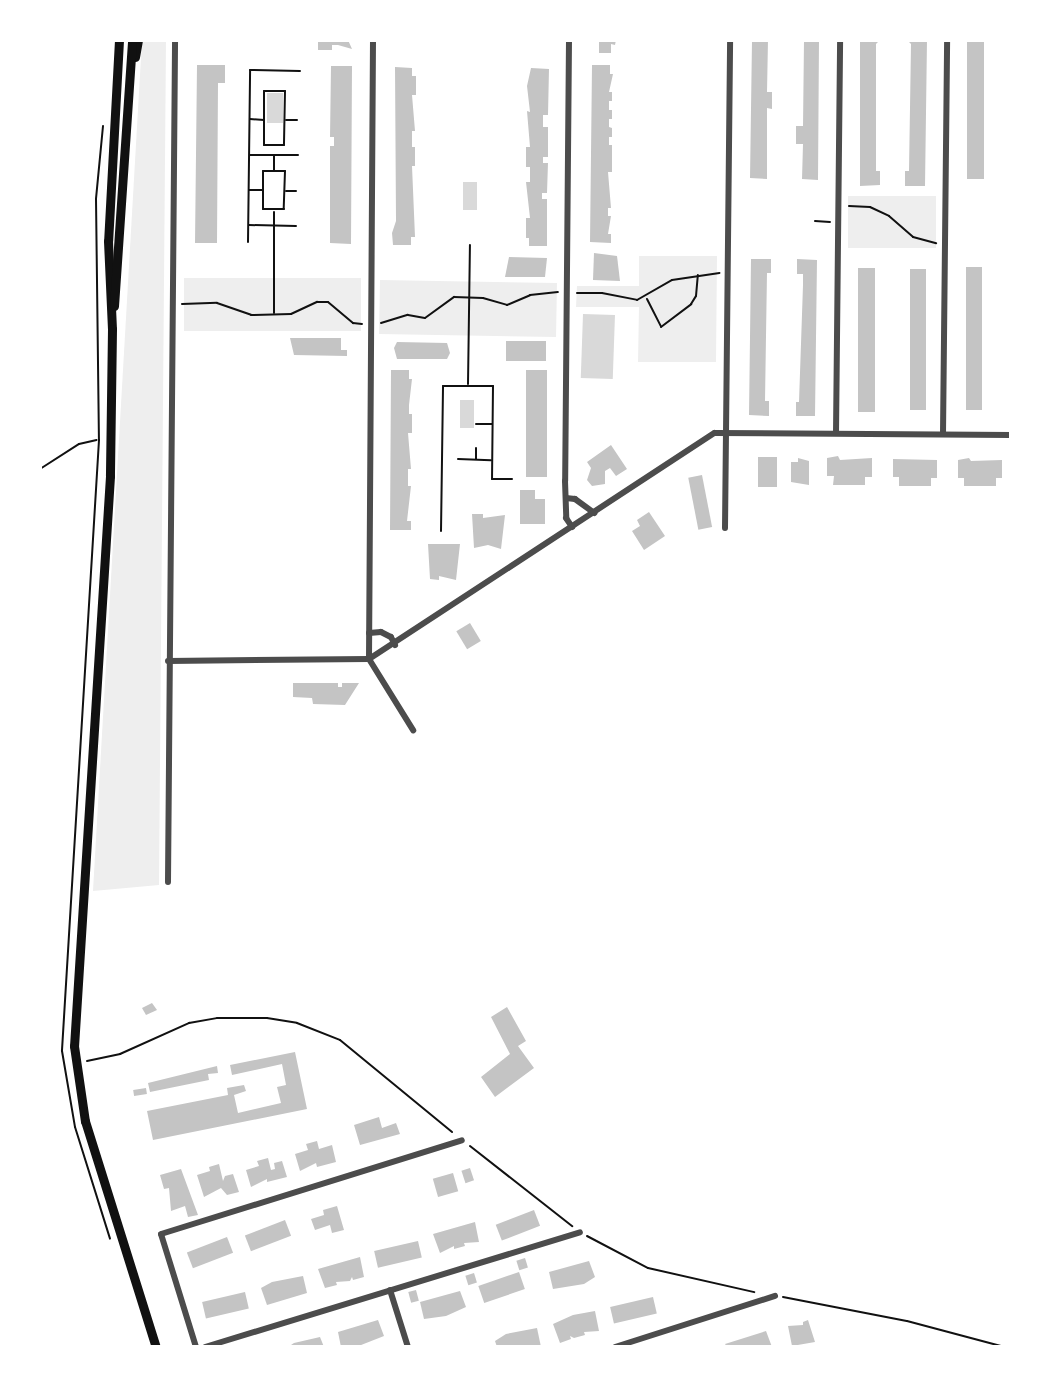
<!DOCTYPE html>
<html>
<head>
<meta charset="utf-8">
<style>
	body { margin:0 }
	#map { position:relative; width:1051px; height:1387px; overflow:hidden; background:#fff; font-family:Figtree,sans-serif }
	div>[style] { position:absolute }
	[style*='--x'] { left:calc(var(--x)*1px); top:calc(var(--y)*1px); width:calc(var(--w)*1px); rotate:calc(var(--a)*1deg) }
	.green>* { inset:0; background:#eee; transform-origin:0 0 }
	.water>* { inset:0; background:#d9d9d9; transform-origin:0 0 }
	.building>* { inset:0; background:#c4c4c4; transform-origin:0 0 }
	.path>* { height:2px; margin:-1px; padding:0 1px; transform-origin:1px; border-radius:1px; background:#111 }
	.minor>* { height:6px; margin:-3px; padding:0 3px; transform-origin:3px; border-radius:3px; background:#4c4c4c }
	.primary>* { height:9px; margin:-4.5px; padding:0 4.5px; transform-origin:4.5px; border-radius:4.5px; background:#111 }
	span { translate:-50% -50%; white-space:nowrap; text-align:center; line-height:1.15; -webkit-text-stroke:7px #fff; paint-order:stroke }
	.frame { position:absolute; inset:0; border:42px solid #fff; pointer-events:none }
</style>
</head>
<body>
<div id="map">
	<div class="green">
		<div style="clip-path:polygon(142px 40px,166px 40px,159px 885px,93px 891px)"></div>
		<div style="left:848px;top:196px;width:88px;height:52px"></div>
		<div style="clip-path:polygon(639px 256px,717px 256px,716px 362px,638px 362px,639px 307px,576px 307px,577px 286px,639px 286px)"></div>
		<div style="left:184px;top:278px;width:177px;height:53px"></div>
		<div style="left:380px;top:280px;width:177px;height:54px;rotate:1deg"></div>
	</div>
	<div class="water">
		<div style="left:267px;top:93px;width:16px;height:30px"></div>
		<div style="left:463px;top:182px;width:14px;height:28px"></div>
		<div style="left:583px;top:314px;width:32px;height:64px;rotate:2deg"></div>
		<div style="left:460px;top:400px;width:14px;height:28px"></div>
	</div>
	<div class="building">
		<div style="clip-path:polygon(318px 40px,348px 40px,352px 49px,338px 45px,332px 45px,332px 50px,318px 50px)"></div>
		<div style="clip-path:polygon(599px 40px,616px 40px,615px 45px,611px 44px,611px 53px,599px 53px)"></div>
		<div style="clip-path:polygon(752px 40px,768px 40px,767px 92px,772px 92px,772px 109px,767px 108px,767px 179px,750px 178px)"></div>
		<div style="clip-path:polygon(804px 40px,819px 40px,818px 180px,802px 179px,803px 144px,796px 144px,796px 126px,803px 126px)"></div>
		<div style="clip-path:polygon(860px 40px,880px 40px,876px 44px,876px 171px,880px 171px,880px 185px,860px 186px)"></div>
		<div style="clip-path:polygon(907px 40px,927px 40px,925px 186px,905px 186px,905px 171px,909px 171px,911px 44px)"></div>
		<div style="left:967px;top:40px;width:17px;height:139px"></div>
		<div style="clip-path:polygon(197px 65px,225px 65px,225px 83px,218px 83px,217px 243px,195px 243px)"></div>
		<div style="clip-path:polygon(592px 65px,610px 65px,610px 74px,613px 74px,609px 92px,612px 92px,612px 101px,609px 101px,609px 110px,612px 110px,612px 119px,609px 119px,609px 127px,612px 128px,612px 137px,609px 137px,609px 145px,612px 145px,612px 172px,608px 172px,611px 208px,608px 208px,608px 216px,611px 216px,608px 234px,611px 234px,611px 243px,590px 242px)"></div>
		<div style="clip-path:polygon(331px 66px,352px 66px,351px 244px,330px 243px,330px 146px,334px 146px,334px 137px,330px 137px)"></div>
		<div style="clip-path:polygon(395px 67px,412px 68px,412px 76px,416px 76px,416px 95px,412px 95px,415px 131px,412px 131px,412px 147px,415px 147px,415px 166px,412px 166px,415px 237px,411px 237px,411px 245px,393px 245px,392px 233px,396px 221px)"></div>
		<div style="clip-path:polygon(531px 68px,549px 69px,548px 115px,543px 115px,543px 127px,548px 127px,548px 157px,543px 157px,543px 163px,548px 163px,547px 193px,542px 193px,542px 199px,547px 199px,547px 246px,529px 246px,529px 238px,526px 238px,526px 218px,530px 218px,526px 182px,530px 182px,530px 167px,526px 167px,526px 147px,530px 147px,527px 111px,530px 112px,527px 86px)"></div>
		<div style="clip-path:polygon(594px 253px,617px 256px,620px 281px,593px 280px)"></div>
		<div style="clip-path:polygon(509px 257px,547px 258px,545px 277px,505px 277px)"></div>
		<div style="clip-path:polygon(751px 259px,771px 259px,771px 273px,767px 273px,766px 336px,765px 401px,769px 401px,769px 416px,749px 415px)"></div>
		<div style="clip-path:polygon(797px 259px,817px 260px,815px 416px,796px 416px,796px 402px,799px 402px,803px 285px,803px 274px,797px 274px)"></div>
		<div style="left:966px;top:267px;width:16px;height:143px"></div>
		<div style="left:858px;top:268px;width:17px;height:144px"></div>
		<div style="left:910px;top:269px;width:16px;height:141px"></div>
		<div style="clip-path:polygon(290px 338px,341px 338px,341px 350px,347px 350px,347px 356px,294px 355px)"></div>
		<div style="left:506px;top:341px;width:40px;height:20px"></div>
		<div style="clip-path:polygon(397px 342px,447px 343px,450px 353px,447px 359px,397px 359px,394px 348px)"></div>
		<div style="clip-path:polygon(391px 370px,409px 370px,409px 379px,412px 379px,409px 405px,409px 414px,412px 414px,412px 433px,408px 433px,411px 469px,408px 469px,408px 486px,411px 486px,407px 521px,411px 521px,411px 530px,390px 530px)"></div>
		<div style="left:526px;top:370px;width:21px;height:107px"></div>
		<div style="clip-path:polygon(611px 445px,627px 469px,616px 476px,610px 468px,605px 471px,605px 484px,592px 486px,587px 480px,591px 468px,587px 462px)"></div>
		<div style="clip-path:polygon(838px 456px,840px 460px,872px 458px,872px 477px,865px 477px,865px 485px,833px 485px,834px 476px,827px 476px,827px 458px)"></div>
		<div style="left:758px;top:457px;width:19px;height:30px"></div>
		<div style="clip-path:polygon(798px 458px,809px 461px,809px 485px,791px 482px,791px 462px,798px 462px)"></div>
		<div style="clip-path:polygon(969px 458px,971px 461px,1002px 460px,1002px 478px,996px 478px,996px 486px,964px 486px,964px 478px,958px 478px,958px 460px)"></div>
		<div style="clip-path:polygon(893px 459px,937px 460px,937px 478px,931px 478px,931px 486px,899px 486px,899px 477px,893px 477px)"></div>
		<div style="left:702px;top:475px;width:53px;height:14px;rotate:79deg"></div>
		<div style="clip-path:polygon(520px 490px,535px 490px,535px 499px,545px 499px,545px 524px,520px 524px)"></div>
		<div style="clip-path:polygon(649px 512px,665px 536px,644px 550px,632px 531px,640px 526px,637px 520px)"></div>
		<div style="clip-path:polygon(472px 514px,483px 514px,483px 518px,505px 515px,501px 549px,488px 545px,474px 548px)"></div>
		<div style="clip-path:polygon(428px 544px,460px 544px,456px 580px,439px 576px,439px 580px,430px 579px)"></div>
		<div style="left:470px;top:623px;width:21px;height:16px;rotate:59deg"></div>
		<div style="clip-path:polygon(293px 683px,338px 683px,338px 687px,342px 687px,342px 683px,359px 683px,345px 705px,313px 704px,312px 698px,293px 697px)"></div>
		<div style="clip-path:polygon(152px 1003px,157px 1010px,146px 1015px,142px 1008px)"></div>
		<div style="clip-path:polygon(507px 1007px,526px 1041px,518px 1046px,534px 1068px,495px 1097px,481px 1077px,510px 1054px,491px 1017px)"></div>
		<div style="clip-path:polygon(295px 1052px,307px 1109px,153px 1140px,147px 1111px,228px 1095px,227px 1088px,244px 1085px,246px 1091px,234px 1095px,238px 1113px,281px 1103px,277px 1087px,286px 1085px,282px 1064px,232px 1075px,230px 1065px)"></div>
		<div style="clip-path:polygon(217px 1066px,218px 1073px,208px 1074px,209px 1080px,150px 1092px,148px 1083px)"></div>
		<div style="left:146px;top:1088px;width:6px;height:13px;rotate:81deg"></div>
		<div style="clip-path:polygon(379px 1117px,382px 1128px,396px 1123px,400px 1134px,360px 1145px,354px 1125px)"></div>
		<div style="clip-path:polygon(317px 1141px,319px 1149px,332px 1145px,336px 1162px,317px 1167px,316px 1163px,300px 1171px,295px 1154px,308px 1150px,306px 1144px)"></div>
		<div style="clip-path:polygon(268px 1158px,271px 1170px,275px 1169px,274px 1163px,282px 1161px,287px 1177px,267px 1182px,267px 1179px,251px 1187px,246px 1170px,259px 1166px,257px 1161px)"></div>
		<div style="clip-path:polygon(219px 1164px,223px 1181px,225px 1176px,233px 1174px,239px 1192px,227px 1195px,221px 1188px,204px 1197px,197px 1175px,210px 1171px,209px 1167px)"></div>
		<div style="left:470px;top:1168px;width:13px;height:9px;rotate:72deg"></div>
		<div style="clip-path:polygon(181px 1169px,198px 1215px,188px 1217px,185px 1206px,171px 1211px,169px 1188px,164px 1189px,160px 1175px)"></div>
		<div style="left:453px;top:1173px;width:19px;height:21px;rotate:74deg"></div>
		<div style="clip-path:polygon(337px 1206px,344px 1230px,332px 1233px,330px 1225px,315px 1230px,311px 1219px,324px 1215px,323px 1210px)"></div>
		<div style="left:534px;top:1210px;width:17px;height:41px;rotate:69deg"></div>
		<div style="left:285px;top:1220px;width:17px;height:43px;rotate:69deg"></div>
		<div style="clip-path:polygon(475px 1222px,479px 1242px,464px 1243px,465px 1246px,454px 1249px,454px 1246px,440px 1253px,433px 1234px)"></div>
		<div style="left:227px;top:1237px;width:17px;height:43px;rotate:69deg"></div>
		<div style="left:418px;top:1241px;width:17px;height:45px;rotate:77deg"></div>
		<div style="clip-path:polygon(360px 1257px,364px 1277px,353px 1280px,352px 1277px,350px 1281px,336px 1282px,337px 1285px,325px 1288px,318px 1269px)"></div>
		<div style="left:525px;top:1258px;width:10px;height:9px;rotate:73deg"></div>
		<div style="clip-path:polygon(589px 1261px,595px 1277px,584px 1284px,553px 1289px,549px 1272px)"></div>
		<div style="left:519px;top:1272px;width:18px;height:43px;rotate:71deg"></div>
		<div style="left:474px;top:1273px;width:10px;height:9px;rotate:73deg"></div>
		<div style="clip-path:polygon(303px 1276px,307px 1293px,267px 1305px,261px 1288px,272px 1282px)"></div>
		<div style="left:416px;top:1290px;width:11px;height:8px;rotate:75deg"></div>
		<div style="clip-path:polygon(460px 1291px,466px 1307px,446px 1316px,424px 1319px,420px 1302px)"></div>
		<div style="left:245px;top:1292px;width:17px;height:44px;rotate:77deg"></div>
		<div style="left:653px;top:1297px;width:17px;height:44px;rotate:77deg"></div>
		<div style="clip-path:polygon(595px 1311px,599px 1331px,584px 1332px,585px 1335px,574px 1338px,570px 1336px,571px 1339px,560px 1343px,553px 1324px,573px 1315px)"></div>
		<div style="clip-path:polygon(378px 1320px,384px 1336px,356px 1347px,341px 1347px,338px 1332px)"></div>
		<div style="clip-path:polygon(808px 1320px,815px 1342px,792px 1346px,788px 1326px,803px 1325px,803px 1322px)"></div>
		<div style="clip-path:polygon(537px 1328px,541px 1347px,497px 1347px,495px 1341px,506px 1334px)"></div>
		<div style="clip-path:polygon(766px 1331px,772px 1347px,727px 1347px,725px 1344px)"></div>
		<div style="clip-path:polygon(320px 1337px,324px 1347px,288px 1347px,294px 1343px)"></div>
	</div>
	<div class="path">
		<div style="--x:264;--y:91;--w:21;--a:0"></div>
		<div style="--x:285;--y:91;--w:54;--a:91.1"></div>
		<div style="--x:284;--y:145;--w:20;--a:180"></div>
		<div style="--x:264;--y:145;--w:54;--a:-90"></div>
		<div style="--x:250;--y:119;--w:14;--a:4"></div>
		<div style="--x:286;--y:120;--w:11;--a:0"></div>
		<div style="--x:103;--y:126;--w:73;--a:95.5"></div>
		<div style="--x:96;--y:199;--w:241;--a:89.3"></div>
		<div style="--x:99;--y:440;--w:612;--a:93.47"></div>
		<div style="--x:62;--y:1051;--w:77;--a:80.3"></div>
		<div style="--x:75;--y:1127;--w:117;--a:72.6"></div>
		<div style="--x:250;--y:155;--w:48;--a:0"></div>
		<div style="--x:274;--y:170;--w:14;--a:-90"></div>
		<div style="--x:263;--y:171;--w:22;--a:0"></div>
		<div style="--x:285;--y:171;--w:38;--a:92"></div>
		<div style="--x:284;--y:209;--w:21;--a:180"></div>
		<div style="--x:263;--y:209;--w:38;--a:-90"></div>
		<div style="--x:249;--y:190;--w:14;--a:0"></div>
		<div style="--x:286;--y:191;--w:10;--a:0"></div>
		<div style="--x:849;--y:206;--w:21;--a:3"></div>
		<div style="--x:870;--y:207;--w:21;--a:25"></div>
		<div style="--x:889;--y:216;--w:32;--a:41"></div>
		<div style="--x:913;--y:237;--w:24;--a:15"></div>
		<div style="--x:815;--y:221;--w:15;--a:4"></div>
		<div style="--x:249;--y:225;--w:47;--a:1.2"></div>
		<div style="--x:248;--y:242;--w:172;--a:-89.3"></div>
		<div style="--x:250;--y:70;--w:50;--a:1.1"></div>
		<div style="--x:577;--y:293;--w:25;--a:0"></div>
		<div style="--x:602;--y:293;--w:36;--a:11"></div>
		<div style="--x:637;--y:300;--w:40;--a:-29.7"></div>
		<div style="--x:672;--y:280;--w:48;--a:-8.5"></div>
		<div style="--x:647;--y:299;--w:31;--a:63"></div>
		<div style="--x:661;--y:327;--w:38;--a:-37"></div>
		<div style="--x:691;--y:304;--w:9;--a:-58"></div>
		<div style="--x:696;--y:296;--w:21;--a:-85"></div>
		<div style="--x:182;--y:304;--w:35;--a:-2"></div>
		<div style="--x:217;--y:303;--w:36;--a:19"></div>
		<div style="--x:251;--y:315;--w:40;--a:-1.4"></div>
		<div style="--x:291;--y:314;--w:29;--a:-25"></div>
		<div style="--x:317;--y:302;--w:11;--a:0"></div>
		<div style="--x:328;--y:302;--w:33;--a:40"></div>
		<div style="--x:353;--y:323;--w:9;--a:6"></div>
		<div style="--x:274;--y:313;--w:101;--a:-90"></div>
		<div style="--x:381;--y:323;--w:28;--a:-17"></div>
		<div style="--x:408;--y:315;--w:17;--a:10"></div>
		<div style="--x:425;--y:318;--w:36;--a:-36"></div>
		<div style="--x:454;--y:297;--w:29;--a:2"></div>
		<div style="--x:483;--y:298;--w:25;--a:16"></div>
		<div style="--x:507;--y:305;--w:25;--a:-23"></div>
		<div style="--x:530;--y:295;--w:28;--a:-6"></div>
		<div style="--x:468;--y:384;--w:139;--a:-89.2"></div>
		<div style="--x:476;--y:424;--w:16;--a:0"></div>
		<div style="--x:476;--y:448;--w:11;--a:90"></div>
		<div style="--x:458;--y:459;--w:33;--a:2"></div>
		<div style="--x:40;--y:469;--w:46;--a:-32.7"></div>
		<div style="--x:79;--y:444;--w:18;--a:-13"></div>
		<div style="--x:441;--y:531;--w:145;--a:-89.2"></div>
		<div style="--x:443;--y:386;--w:50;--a:0"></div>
		<div style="--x:493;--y:386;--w:93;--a:90.6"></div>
		<div style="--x:492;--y:479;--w:20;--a:0"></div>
		<div style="--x:87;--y:1061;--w:34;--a:-12"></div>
		<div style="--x:120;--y:1054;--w:76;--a:-24.2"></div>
		<div style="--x:189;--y:1023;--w:28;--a:-10"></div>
		<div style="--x:217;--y:1018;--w:50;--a:0"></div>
		<div style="--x:267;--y:1018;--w:30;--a:9"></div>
		<div style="--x:297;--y:1023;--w:46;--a:21.6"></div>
		<div style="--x:340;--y:1040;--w:145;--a:39.4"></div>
		<div style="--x:470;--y:1146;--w:130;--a:38.1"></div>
		<div style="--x:587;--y:1236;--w:69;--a:27.7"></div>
		<div style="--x:648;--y:1268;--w:109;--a:12.8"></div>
		<div style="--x:783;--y:1297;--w:126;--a:11"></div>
		<div style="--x:907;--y:1321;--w:101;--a:14.9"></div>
	</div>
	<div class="minor">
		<div style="--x:373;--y:40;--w:619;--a:90.37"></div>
		<div style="--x:369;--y:659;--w:84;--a:58.2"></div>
		<div style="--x:569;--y:40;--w:441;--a:90.5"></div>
		<div style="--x:565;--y:481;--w:37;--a:88"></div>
		<div style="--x:566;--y:518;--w:11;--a:56"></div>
		<div style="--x:836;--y:433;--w:393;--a:-89.4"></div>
		<div style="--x:943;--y:434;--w:394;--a:-89.4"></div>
		<div style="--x:566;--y:498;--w:9;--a:6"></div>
		<div style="--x:575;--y:499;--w:24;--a:36"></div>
		<div style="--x:725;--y:528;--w:488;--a:-89.4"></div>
		<div style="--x:369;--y:633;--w:12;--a:-5"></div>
		<div style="--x:381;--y:632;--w:11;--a:27"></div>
		<div style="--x:391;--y:637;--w:9;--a:63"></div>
		<div style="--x:168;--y:661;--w:201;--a:-0.6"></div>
		<div style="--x:369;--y:659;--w:413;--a:-33.2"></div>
		<div style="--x:715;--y:433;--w:296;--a:0.4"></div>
		<div style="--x:168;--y:882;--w:842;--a:-89.52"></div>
		<div style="--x:390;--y:1290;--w:60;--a:72.5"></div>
		<div style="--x:196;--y:1347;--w:118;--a:-107.2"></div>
		<div style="--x:161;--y:1234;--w:315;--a:-17.3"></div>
		<div style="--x:205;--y:1347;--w:392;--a:-17"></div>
		<div style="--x:615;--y:1347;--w:168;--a:-17.7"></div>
	</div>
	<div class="primary">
		<div style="--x:119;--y:40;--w:201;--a:93.1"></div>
		<div style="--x:108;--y:241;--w:88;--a:87.4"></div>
		<div style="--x:112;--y:329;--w:147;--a:90.8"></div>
		<div style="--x:110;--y:476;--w:571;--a:93.61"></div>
		<div style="--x:74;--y:1046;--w:76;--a:81.7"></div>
		<div style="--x:85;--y:1121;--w:237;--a:72.6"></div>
		<div style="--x:135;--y:57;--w:17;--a:-80"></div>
		<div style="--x:114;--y:306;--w:267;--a:-86.1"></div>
	</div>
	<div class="frame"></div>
</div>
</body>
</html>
